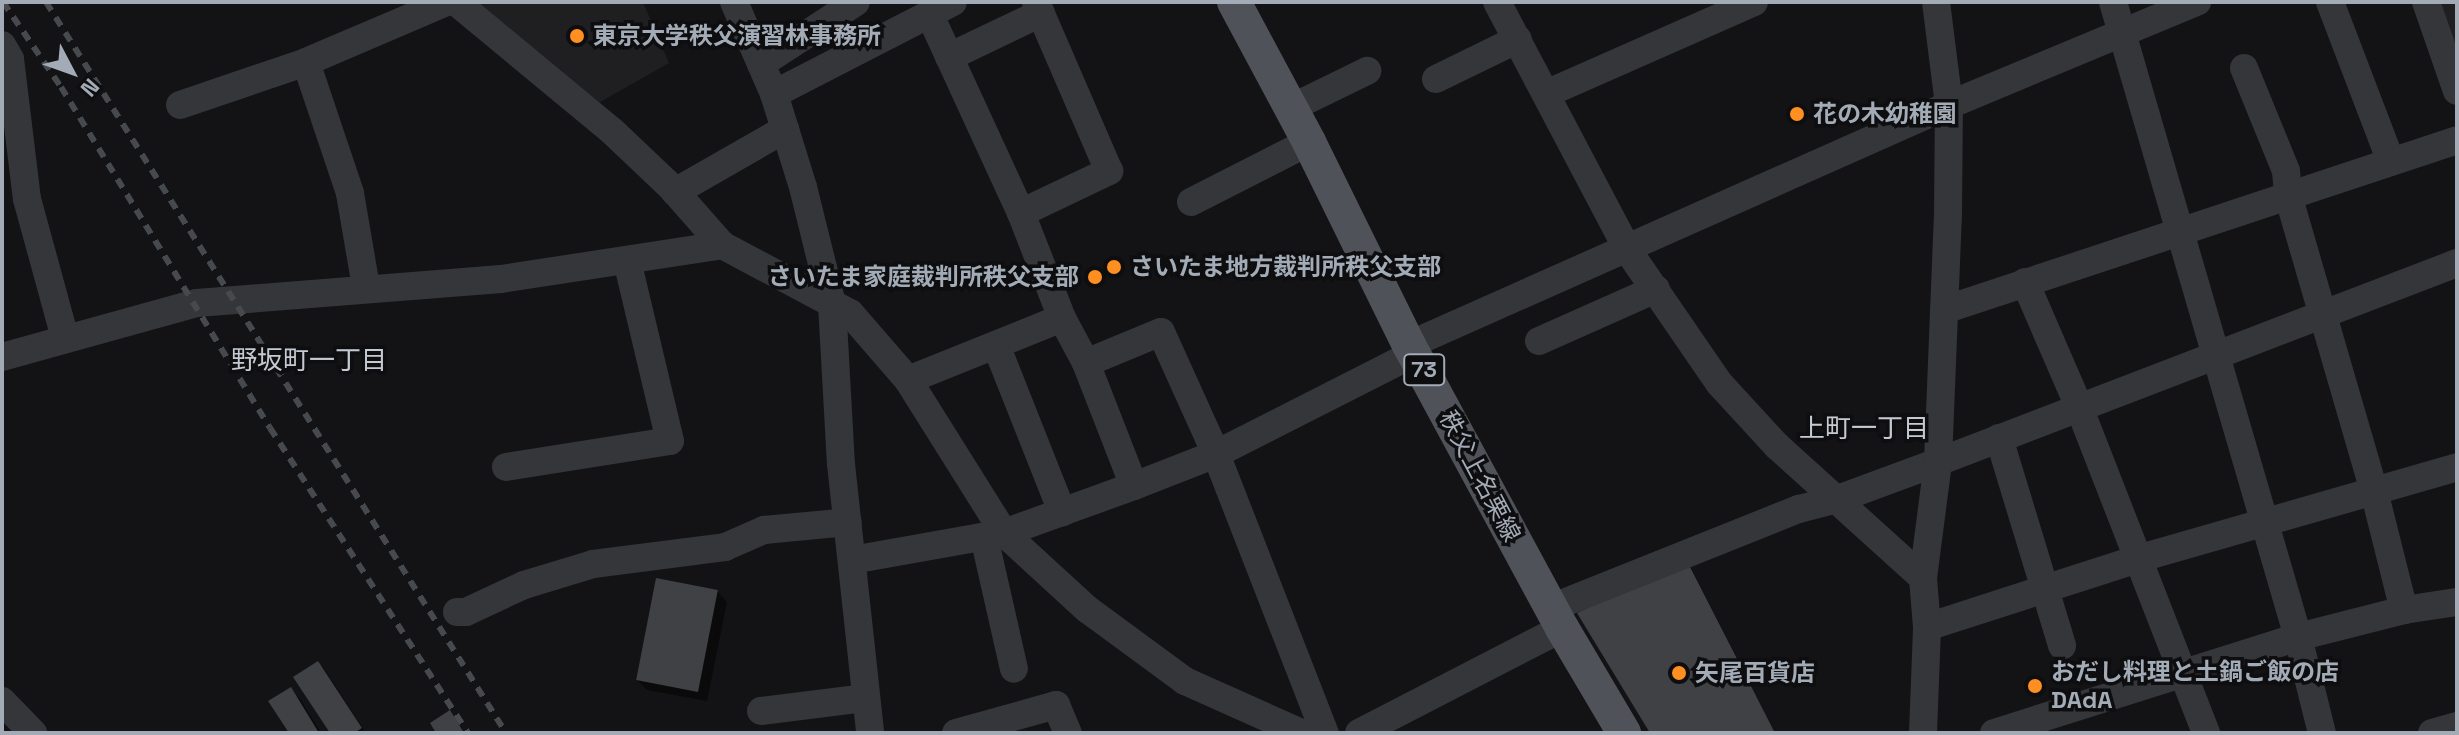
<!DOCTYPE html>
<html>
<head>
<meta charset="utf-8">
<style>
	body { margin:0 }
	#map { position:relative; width:2459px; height:735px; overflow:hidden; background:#131315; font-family:"Space Grotesk","Noto Sans JP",sans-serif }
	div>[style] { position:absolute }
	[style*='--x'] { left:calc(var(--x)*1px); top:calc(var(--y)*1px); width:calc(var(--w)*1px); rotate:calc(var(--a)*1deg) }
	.built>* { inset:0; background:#1f1f22 }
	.shadow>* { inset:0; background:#0007 }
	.building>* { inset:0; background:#3f4145; transform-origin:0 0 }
	.minor>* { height:28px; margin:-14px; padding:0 14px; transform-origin:14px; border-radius:14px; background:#34363a }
	.major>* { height:34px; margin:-17px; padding:0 17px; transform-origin:17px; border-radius:17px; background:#4f5359 }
	.rail>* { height:6px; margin-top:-3px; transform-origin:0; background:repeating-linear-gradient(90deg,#464a4f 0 10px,transparent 0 18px) }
	.dots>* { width:22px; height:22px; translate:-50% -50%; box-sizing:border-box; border:4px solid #0e0e10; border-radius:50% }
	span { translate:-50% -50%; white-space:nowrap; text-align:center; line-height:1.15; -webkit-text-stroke:7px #0e0e10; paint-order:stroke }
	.shield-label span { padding:2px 6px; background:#0e0e10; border:2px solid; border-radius:6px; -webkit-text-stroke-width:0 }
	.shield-label { font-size:22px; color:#a3acb6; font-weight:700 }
	.poi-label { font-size:24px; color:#a3acb6; font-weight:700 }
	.left { translate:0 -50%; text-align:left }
	.right { translate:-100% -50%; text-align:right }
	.street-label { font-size:24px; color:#a3acb6 }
	.neighbourhood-label { font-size:26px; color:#c5cad2 }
	.frame { position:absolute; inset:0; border:4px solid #a3acb6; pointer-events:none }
	.north { position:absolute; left:32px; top:32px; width:80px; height:80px; -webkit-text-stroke:6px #0e0e10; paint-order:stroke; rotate:131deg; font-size:22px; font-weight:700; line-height:32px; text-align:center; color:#a3acb6 }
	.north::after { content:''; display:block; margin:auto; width:28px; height:36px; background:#a3acb6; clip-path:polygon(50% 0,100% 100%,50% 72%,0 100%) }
</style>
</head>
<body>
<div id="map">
	<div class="built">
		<div style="clip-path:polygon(480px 2px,643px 2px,669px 63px,586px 110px,465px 9px)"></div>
		<div style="clip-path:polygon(2421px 2px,2457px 2px,2457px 96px)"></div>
	</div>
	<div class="shadow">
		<div style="clip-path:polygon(1687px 564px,1691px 568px,1775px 733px,1652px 733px)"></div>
		<div style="clip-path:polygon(718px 592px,727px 602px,707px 701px,647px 690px,637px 680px)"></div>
		<div style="clip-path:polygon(318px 663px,325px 670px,366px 733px,332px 733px)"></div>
		<div style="clip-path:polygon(290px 689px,300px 699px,321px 733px,291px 733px)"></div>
	</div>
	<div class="building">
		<div style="clip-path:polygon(1687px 561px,1775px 733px,1650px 733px,1577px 613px)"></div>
		<div style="left:656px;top:578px;width:63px;height:104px;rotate:11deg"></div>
		<div style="clip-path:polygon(318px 661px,362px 728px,354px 733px,330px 733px,293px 677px)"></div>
		<div style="clip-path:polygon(291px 687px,319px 733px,289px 733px,268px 701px)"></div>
		<div style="clip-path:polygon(450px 710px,464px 733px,436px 733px,430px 723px)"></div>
	</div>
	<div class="minor">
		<div style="--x:456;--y:2;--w:202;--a:39.6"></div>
		<div style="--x:612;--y:131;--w:81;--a:43.5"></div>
		<div style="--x:671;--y:187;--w:77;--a:48.7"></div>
		<div style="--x:722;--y:245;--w:145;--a:28"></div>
		<div style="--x:850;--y:313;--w:89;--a:49.1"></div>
		<div style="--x:908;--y:380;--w:181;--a:57.9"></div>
		<div style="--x:1004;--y:533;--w:113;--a:42.5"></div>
		<div style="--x:1087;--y:609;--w:122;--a:36.3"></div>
		<div style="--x:1185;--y:681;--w:127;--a:24.1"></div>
		<div style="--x:734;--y:2;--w:100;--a:66.5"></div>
		<div style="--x:774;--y:94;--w:97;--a:72.7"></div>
		<div style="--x:803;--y:187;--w:121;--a:76.1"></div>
		<div style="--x:832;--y:304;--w:160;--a:86.8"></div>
		<div style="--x:841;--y:464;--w:271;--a:83.8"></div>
		<div style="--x:1497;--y:2;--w:279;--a:62.2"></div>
		<div style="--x:1627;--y:249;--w:163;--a:55.5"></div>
		<div style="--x:1719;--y:383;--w:86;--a:47.4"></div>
		<div style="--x:1777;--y:446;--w:197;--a:42.1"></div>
		<div style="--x:2113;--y:2;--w:661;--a:73.76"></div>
		<div style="--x:2298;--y:637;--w:99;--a:76"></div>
		<div style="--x:2330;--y:2;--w:171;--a:69.1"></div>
		<div style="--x:2426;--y:2;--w:94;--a:70.8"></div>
		<div style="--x:929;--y:13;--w:220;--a:65.3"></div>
		<div style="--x:1021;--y:213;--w:113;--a:68.7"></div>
		<div style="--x:1062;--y:318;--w:51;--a:61.9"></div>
		<div style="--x:1086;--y:363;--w:132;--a:68.7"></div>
		<div style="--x:2;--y:45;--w:16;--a:60"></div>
		<div style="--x:10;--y:59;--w:141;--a:83.1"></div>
		<div style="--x:27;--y:199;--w:144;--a:74.7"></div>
		<div style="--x:949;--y:57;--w:102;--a:-25.6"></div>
		<div style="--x:761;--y:64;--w:113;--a:-33.1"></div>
		<div style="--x:2244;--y:68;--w:111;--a:67.8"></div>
		<div style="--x:2286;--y:171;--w:24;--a:85"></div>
		<div style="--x:2288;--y:195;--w:308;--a:73.8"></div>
		<div style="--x:2374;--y:491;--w:123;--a:75.9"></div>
		<div style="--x:1436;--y:79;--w:91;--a:-26"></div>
		<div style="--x:1548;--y:93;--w:225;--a:-23.8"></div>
		<div style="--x:774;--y:94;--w:201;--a:-27.2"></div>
		<div style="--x:180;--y:105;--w:133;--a:-18.8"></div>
		<div style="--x:1291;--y:108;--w:85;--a:-26"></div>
		<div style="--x:675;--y:192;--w:127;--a:-29.8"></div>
		<div style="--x:1191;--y:202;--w:132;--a:-27"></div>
		<div style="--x:1021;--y:213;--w:98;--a:-25.5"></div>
		<div style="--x:1109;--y:171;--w:184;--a:-113.4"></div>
		<div style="--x:2025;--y:282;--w:136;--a:66.6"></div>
		<div style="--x:2079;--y:407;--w:350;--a:68.7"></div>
		<div style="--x:366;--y:287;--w:95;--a:-99.7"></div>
		<div style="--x:350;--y:193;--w:138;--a:-108.6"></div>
		<div style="--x:306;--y:62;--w:153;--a:-23.1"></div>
		<div style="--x:1944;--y:310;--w:540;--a:-18.33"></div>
		<div style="--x:1539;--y:341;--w:128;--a:-24"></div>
		<div style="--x:996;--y:345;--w:180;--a:68.4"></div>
		<div style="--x:1409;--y:345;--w:591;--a:-23.96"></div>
		<div style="--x:1949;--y:105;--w:269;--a:-22.6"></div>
		<div style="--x:2;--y:357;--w:202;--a:-15.5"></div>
		<div style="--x:197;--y:303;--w:305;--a:-4.5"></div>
		<div style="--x:501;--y:279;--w:224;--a:-8.7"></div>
		<div style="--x:1086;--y:363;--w:81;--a:-22.5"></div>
		<div style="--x:1161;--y:332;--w:134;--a:65.7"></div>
		<div style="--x:1216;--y:454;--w:300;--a:68.7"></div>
		<div style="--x:908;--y:380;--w:166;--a:-21.9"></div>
		<div style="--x:1999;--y:438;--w:217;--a:73.1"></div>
		<div style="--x:506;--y:467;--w:166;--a:-9"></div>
		<div style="--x:670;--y:441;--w:185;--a:-103.4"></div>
		<div style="--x:984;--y:537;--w:135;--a:77.2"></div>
		<div style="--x:852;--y:560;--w:154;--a:-10.1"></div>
		<div style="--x:1004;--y:533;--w:138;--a:-19.9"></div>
		<div style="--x:1134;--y:486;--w:88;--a:-21.3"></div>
		<div style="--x:1216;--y:454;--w:223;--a:-26.9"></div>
		<div style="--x:1551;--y:608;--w:267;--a:-21.8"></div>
		<div style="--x:1799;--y:509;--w:40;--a:-14.4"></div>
		<div style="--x:1838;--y:499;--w:107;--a:-20.3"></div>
		<div style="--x:1938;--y:462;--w:556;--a:-20.98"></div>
		<div style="--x:457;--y:612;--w:9;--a:0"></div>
		<div style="--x:466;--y:612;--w:64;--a:-25"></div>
		<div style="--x:524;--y:585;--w:72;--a:-16.9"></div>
		<div style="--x:593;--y:564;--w:133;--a:-7.3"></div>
		<div style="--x:725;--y:547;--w:43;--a:-23.6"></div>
		<div style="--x:764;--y:530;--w:84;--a:-5.4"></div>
		<div style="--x:1927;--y:627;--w:221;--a:-17.9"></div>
		<div style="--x:2137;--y:559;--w:333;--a:-16"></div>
		<div style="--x:2;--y:701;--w:45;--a:45.9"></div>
		<div style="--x:761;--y:711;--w:106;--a:-7.1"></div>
		<div style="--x:956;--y:733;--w:104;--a:-15.6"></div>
		<div style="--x:1056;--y:705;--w:30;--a:67"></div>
		<div style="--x:1359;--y:733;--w:229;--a:-27.3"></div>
		<div style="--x:1923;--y:733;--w:106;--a:-87.8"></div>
		<div style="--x:1927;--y:627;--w:49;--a:-94.7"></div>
		<div style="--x:1923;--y:578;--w:117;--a:-82.6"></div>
		<div style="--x:1938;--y:462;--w:249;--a:-87.7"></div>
		<div style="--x:1948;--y:213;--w:108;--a:-89.5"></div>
		<div style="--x:1949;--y:105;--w:104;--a:-97.2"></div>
		<div style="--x:1994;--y:733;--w:319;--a:-17.5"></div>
		<div style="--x:2298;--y:637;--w:109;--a:-14.3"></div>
		<div style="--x:2404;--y:610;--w:54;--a:-8.6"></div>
		<div style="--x:2432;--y:733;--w:26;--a:-16"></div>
	</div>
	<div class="major">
		<div style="--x:1234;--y:2;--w:159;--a:61.8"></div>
		<div style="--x:1309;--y:142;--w:226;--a:63.8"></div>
		<div style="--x:1409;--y:345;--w:322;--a:61.6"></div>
		<div style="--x:1562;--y:628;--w:122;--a:59.4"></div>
	</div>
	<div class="rail">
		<div style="--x:3;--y:2;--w:103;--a:55.7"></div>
		<div style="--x:61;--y:87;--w:400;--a:58.5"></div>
		<div style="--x:270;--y:428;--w:364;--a:57"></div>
		<div style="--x:46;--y:2;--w:864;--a:57.82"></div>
	</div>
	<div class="dots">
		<div style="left:577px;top:36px;background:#ff8f21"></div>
		<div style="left:1797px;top:114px;background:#ff8f21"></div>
		<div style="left:1114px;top:267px;background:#ff8f21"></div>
		<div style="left:1095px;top:277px;background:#ff8f21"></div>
		<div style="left:1679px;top:673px;background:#ff8f21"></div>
		<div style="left:2035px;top:686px;background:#ff8f21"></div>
	</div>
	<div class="shield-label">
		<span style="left:1424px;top:370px">73</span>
	</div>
	<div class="poi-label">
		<span class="left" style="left:593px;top:36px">東京大学秩父演習林事務所</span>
		<span class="left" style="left:1813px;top:114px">花の木幼稚園</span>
		<span class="left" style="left:1130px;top:267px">さいたま地方裁判所秩父支部</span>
		<span class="right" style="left:1079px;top:277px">さいたま家庭裁判所秩父支部</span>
		<span class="left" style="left:2051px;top:686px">おだし料理と土鍋ご飯の店<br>DAdA</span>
		<span class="left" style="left:1695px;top:673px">矢尾百貨店</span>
	</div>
	<div class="street-label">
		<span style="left:1480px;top:476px;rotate:62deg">秩父上名栗線</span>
	</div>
	<div class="neighbourhood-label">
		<span style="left:309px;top:361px">野坂町一丁目</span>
		<span style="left:1864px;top:429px">上町一丁目</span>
	</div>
	<div class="frame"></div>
	<div class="north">N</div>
</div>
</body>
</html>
